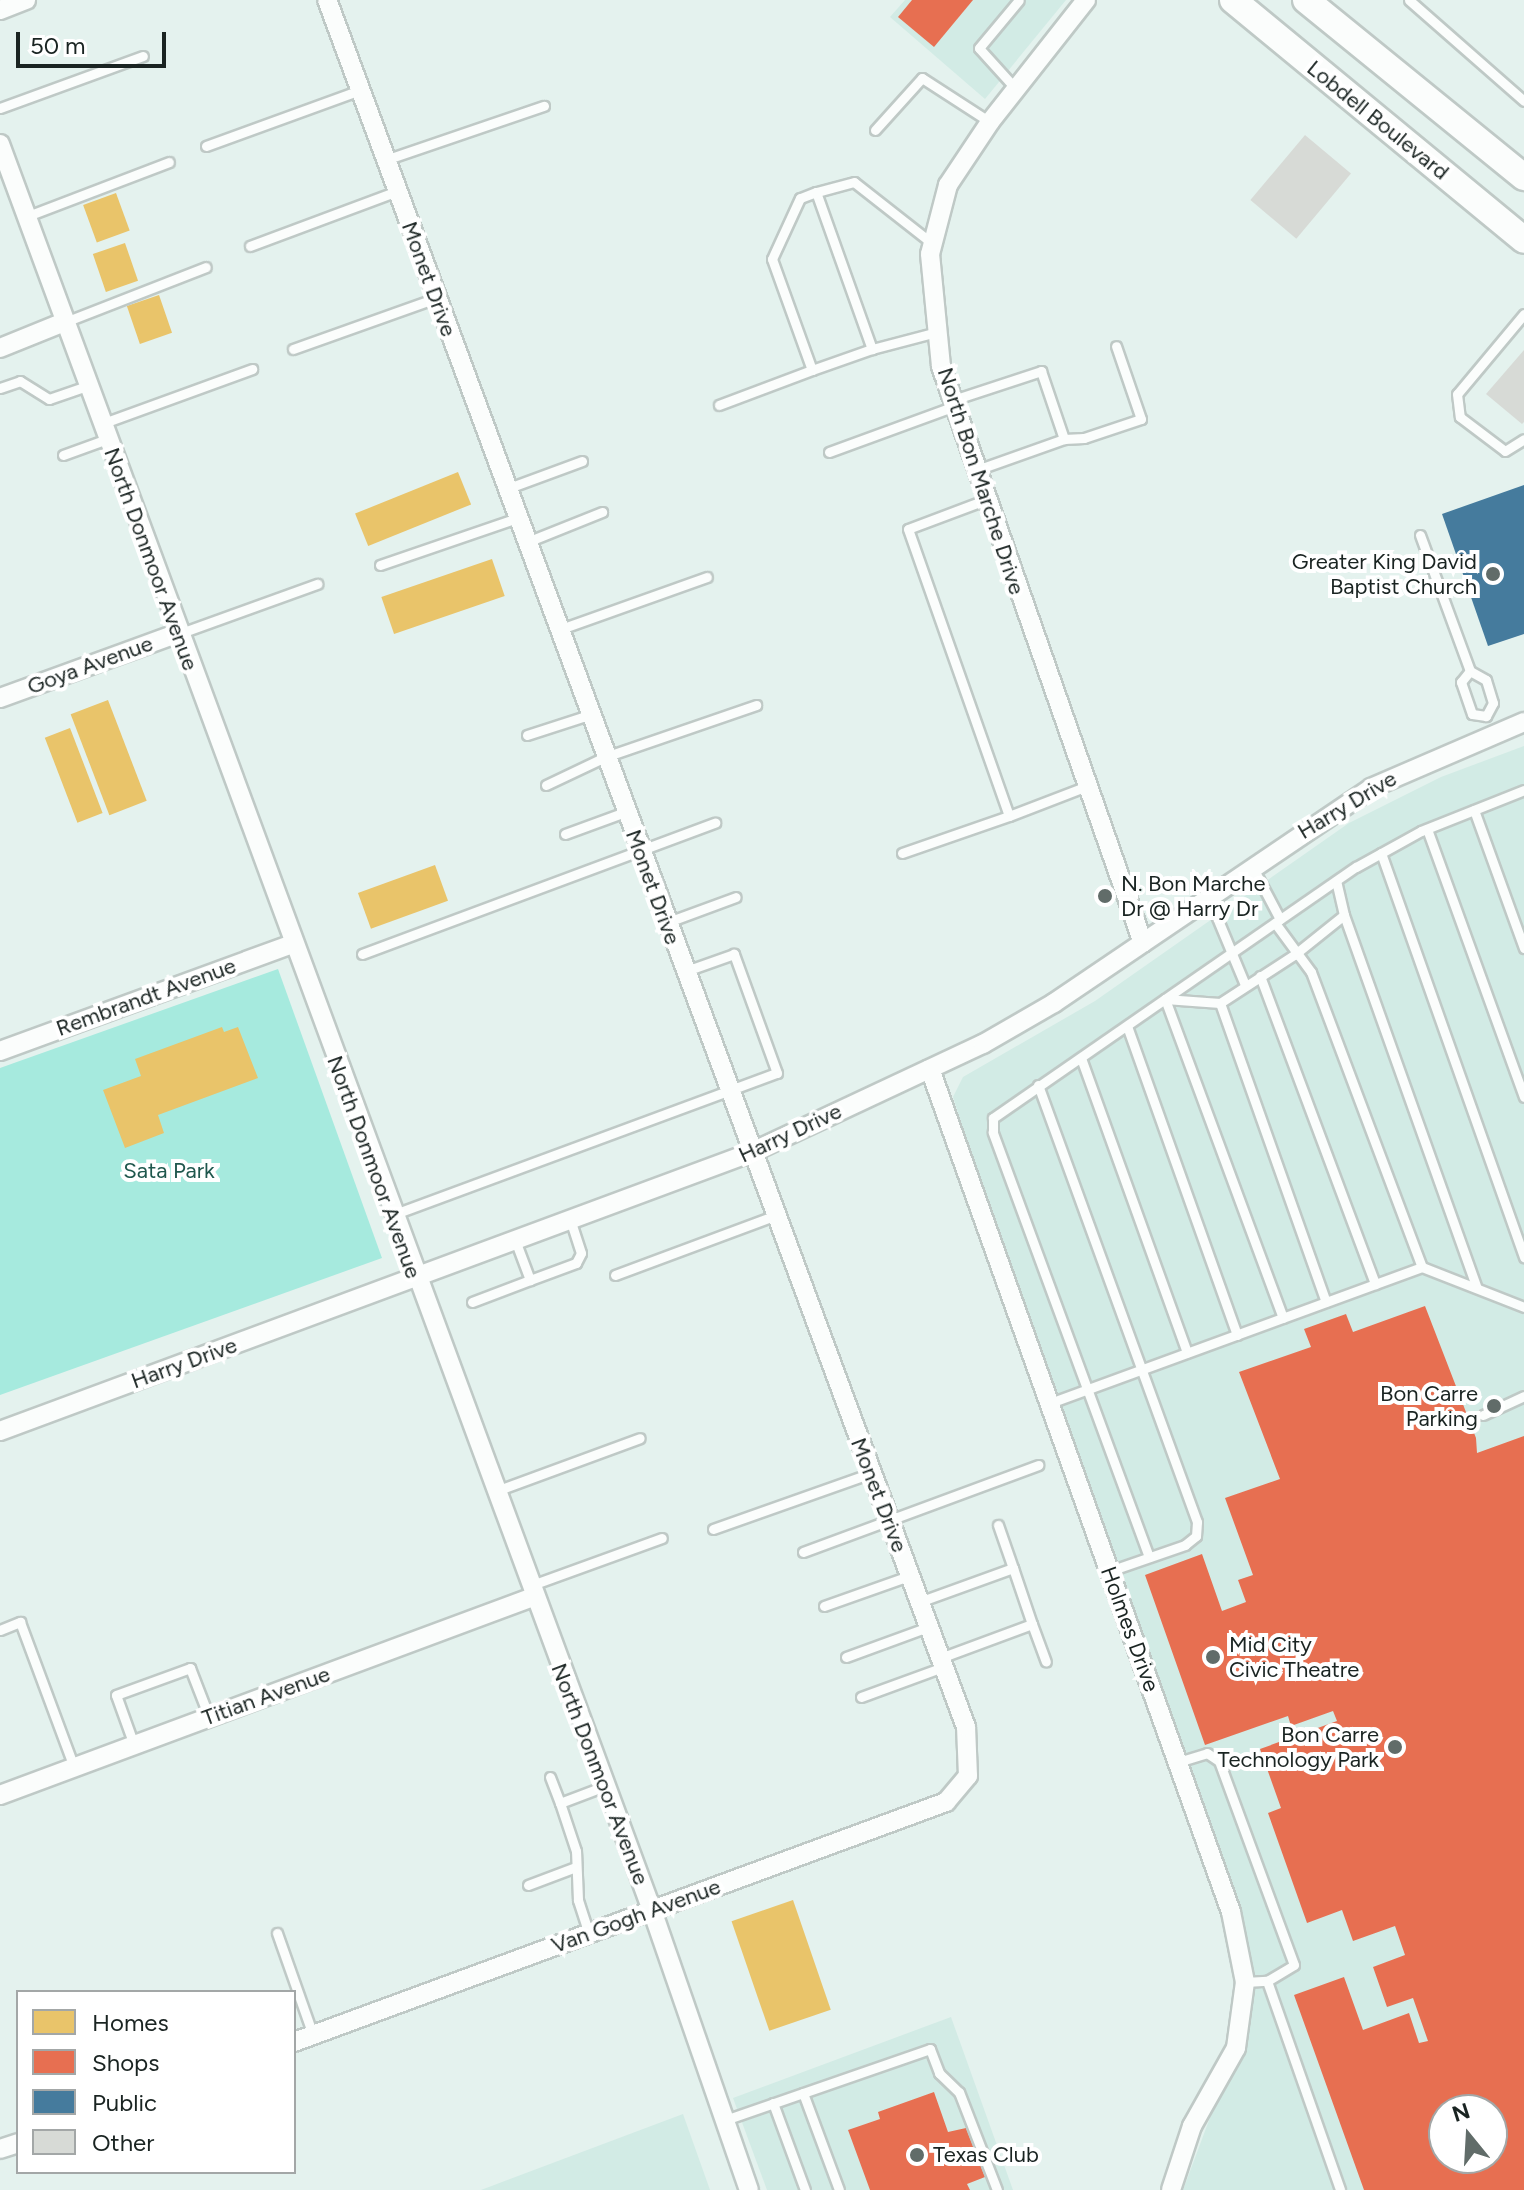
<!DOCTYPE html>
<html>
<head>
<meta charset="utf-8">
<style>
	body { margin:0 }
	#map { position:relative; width:1524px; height:2190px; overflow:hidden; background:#e4f2ee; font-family:Figtree,sans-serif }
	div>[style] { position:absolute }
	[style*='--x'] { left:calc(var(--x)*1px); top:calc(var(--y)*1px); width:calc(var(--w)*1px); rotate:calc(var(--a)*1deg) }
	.built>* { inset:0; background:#d2ebe5 }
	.green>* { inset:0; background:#a6eade }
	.homes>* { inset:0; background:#e9c46a; transform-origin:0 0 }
	.shops>* { inset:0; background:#e76f51 }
	.public>* { inset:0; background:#457b9d }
	.building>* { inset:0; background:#d7dad6; transform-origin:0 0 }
	.roads { filter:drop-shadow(2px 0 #bfc9c6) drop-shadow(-2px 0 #bfc9c6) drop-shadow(0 2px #bfc9c6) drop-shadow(0 -2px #bfc9c6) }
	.service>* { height:9px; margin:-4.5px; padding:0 4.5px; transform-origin:4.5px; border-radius:4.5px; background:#fbfdfc }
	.minor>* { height:18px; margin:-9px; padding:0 9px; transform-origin:9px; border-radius:9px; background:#fbfdfc }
	.secondary>* { height:26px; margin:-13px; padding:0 13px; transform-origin:13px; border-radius:13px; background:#fbfdfc }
	.dots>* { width:22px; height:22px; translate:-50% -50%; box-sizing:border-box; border:4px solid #fff; border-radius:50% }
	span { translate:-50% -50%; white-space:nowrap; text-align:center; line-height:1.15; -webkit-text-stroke:8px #fff; paint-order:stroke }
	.street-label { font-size:22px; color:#1a2422 }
	.poi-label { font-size:22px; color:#1a2422 }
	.right { translate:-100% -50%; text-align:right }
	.left { translate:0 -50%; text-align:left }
	.park-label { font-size:22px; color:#1f574d }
	.legend { position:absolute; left:16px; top:1990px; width:280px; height:184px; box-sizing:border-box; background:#fff; border:2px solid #a3a7a7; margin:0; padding:10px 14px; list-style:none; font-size:24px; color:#1a2422 }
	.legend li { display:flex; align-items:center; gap:16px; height:40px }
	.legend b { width:40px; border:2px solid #a3a7a7 }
	.north { position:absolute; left:1428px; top:2094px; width:80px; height:80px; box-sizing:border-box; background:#fff; border:2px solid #a3a7a7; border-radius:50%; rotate:342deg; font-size:22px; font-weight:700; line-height:32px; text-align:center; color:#1a2422 }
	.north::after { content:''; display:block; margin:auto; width:28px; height:36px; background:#616c69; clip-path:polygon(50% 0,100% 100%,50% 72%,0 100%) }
	.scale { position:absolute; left:16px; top:32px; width:150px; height:36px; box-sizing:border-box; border:4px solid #1a2422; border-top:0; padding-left:10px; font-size:24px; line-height:28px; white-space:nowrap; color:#1a2422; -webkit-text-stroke:6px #fff; paint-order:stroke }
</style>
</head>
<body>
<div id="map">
	<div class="built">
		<div style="clip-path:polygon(905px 0,1066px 0,985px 99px,890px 17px)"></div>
		<div style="clip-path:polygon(evenodd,1524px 746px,1524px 2190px,1183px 2190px,1236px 2048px,1245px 1982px,1231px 1912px,1050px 1404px,953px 1097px,963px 1077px,1095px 1001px,1349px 823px,1441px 777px,1524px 746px,1444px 2110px,1492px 2110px,1492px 2158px,1444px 2158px,1444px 2110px)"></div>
		<div style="clip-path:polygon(951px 2017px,1013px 2190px,767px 2190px,733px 2098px)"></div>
		<div style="clip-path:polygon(683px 2114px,710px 2190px,481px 2190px)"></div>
	</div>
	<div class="green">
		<div style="clip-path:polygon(278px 969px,382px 1258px,0 1395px,0 1068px)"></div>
	</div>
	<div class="homes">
		<div style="left:116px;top:193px;width:40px;height:35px;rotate:70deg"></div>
		<div style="left:125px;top:243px;width:40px;height:34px;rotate:71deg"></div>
		<div style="left:159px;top:295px;width:40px;height:34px;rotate:71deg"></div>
		<div style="left:458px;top:472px;width:35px;height:111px;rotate:68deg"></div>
		<div style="left:492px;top:559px;width:39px;height:117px;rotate:71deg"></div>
		<div style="left:108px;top:700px;width:108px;height:40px;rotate:69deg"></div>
		<div style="left:70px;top:728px;width:91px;height:27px;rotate:69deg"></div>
		<div style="left:435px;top:865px;width:38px;height:82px;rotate:70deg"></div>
		<div style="clip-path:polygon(222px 1027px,224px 1032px,238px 1027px,258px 1078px,158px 1115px,164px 1133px,125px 1148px,103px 1090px,141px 1076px,135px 1059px)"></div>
		<div style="left:793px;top:1900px;width:116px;height:65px;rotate:71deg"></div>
	</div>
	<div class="shops">
		<div style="clip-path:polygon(912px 0,973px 0,934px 47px,898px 17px)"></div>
		<div style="clip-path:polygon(evenodd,1425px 1306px,1476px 1438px,1477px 1453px,1524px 1436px,1524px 2190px,1364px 2190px,1294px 1995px,1344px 1977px,1363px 2030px,1409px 2013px,1419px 2043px,1428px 2041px,1413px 1998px,1387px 2007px,1373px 1967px,1405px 1955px,1395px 1926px,1353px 1941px,1342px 1910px,1307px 1923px,1268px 1813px,1281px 1808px,1260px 1749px,1337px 1721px,1333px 1711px,1291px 1726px,1288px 1716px,1205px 1745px,1145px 1575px,1202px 1554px,1222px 1611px,1246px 1602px,1238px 1580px,1253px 1575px,1225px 1498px,1280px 1479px,1239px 1372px,1311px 1347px,1304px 1329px,1346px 1314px,1353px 1332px,1425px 1306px,1444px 2110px,1492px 2110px,1492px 2158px,1444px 2158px,1444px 2110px)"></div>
		<div style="clip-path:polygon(934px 2092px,948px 2132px,966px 2128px,985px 2177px,967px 2184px,970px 2190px,870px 2190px,848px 2130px,880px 2119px,878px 2112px)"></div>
	</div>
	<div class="public">
		<div style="clip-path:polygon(1524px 485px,1524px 634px,1488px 646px,1442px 514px)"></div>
	</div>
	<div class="building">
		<div style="left:1305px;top:135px;width:60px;height:85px;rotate:40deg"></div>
		<div style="clip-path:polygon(1524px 350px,1524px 422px,1522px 424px,1486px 394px)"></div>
	</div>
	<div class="roads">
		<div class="service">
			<div style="--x:1409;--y:0;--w:153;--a:41.3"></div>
			<div style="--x:1016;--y:89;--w:55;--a:-132.1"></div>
			<div style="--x:979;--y:48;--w:62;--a:-50.2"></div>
			<div style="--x:0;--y:108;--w:152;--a:-20"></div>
			<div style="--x:875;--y:130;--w:70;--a:-47.9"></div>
			<div style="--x:922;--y:78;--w:81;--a:32.9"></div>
			<div style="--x:206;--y:146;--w:164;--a:-20"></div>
			<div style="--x:385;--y:160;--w:168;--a:-18.8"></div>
			<div style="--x:816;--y:192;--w:17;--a:159"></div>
			<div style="--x:800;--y:198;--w:67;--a:114.7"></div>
			<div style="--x:772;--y:259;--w:118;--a:70.2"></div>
			<div style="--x:812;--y:370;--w:64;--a:-19.3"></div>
			<div style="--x:25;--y:217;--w:154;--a:-20.9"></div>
			<div style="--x:933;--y:244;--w:100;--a:-141.9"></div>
			<div style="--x:854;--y:182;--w:39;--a:165"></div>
			<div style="--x:816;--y:192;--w:167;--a:70.4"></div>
			<div style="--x:872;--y:349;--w:67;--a:-14.7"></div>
			<div style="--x:250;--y:246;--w:157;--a:-20.5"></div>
			<div style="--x:1524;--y:314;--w:104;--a:129.9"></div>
			<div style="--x:1457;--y:394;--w:23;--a:83"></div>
			<div style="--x:1460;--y:417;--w:56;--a:37.1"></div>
			<div style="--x:1505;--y:451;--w:22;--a:-32"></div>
			<div style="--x:65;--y:322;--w:151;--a:-21.3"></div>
			<div style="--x:293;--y:349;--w:152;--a:-19.6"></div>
			<div style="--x:0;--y:388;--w:21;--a:-19"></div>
			<div style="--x:20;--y:381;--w:34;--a:32"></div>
			<div style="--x:49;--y:399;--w:40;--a:-18.9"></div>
			<div style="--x:953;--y:400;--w:93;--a:-18.2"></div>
			<div style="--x:1041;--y:371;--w:72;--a:71.3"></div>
			<div style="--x:1064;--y:439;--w:92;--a:160.4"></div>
			<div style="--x:719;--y:405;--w:99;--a:-20.6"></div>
			<div style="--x:101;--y:424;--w:161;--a:-20"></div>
			<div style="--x:1064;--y:439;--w:20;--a:-3"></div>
			<div style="--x:1084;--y:438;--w:60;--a:-18.4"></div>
			<div style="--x:1141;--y:419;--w:77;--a:-108.9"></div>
			<div style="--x:829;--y:452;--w:134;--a:-20.1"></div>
			<div style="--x:63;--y:455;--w:47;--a:-20"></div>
			<div style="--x:506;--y:489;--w:81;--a:-20.2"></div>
			<div style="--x:985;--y:500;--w:82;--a:159.4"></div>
			<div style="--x:908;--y:529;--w:304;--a:70.6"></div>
			<div style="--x:1009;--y:816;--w:84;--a:-21"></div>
			<div style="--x:1420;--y:535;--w:145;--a:69.8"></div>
			<div style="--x:1470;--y:671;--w:18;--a:29"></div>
			<div style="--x:1486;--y:680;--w:24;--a:73"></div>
			<div style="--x:1493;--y:703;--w:15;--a:118"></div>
			<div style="--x:1486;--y:716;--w:14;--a:-172"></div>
			<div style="--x:1472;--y:714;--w:34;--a:-109"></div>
			<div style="--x:1461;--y:682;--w:14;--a:-51"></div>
			<div style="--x:527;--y:542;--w:81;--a:-21.8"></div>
			<div style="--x:380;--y:565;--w:145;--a:-18.9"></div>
			<div style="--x:558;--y:630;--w:158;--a:-19.6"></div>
			<div style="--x:181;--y:633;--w:145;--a:-19.8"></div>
			<div style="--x:527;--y:735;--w:65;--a:-17.9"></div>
			<div style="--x:546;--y:785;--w:65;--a:-25.4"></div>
			<div style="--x:605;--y:757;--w:160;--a:-19"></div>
			<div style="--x:1474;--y:810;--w:147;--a:70.1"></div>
			<div style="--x:1427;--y:829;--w:285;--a:70.1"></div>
			<div style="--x:565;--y:834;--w:64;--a:-20.1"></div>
			<div style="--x:902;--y:853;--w:113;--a:-19.1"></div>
			<div style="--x:1381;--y:853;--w:429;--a:70.5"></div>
			<div style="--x:1252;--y:866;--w:60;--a:62.2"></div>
			<div style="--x:1208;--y:896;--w:96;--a:67.4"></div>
			<div style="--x:1344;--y:915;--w:396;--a:70.4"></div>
			<div style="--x:668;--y:922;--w:72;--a:-20.2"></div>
			<div style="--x:1275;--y:923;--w:61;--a:53.7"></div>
			<div style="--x:1311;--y:972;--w:315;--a:69.4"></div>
			<div style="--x:362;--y:954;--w:377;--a:-20.4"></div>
			<div style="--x:1260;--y:976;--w:329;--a:69.5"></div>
			<div style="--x:1165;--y:999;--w:340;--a:69.7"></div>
			<div style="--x:1165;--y:999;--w:55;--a:4.2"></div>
			<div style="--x:1220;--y:1003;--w:88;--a:-33"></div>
			<div style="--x:1294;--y:955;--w:64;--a:-38.7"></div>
			<div style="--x:1344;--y:915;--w:35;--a:-103"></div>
			<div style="--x:1220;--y:1003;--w:317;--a:70.5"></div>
			<div style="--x:1127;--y:1026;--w:328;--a:70.4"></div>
			<div style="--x:1081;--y:1058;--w:313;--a:70.2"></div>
			<div style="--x:1038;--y:1085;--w:465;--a:70"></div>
			<div style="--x:1197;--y:1522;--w:14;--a:94"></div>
			<div style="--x:1196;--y:1536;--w:14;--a:141"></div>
			<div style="--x:1185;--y:1545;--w:79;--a:160.9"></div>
			<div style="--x:395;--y:1214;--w:407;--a:-20.3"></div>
			<div style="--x:777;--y:1073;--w:127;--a:-109.9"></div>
			<div style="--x:734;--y:954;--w:51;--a:160.5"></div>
			<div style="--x:515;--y:1240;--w:43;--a:69.4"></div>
			<div style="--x:530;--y:1280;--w:49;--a:-20.3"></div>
			<div style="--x:576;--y:1263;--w:11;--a:-63"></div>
			<div style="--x:581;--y:1253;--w:35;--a:-108"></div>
			<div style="--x:615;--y:1275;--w:170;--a:-20.4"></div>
			<div style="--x:472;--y:1302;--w:62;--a:-20.8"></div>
			<div style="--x:1050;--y:1403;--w:396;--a:-20.1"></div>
			<div style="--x:1422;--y:1267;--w:110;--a:21.4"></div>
			<div style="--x:1483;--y:1415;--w:45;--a:-24.9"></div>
			<div style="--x:496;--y:1491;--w:153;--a:-20.2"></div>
			<div style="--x:998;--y:1525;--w:46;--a:70.8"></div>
			<div style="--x:713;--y:1529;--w:168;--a:-19.5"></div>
			<div style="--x:803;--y:1552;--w:251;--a:-20.3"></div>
			<div style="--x:1149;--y:1557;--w:453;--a:-110.2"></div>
			<div style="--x:993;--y:1132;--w:14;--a:-90"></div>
			<div style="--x:993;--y:1118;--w:441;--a:-34.7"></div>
			<div style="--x:1356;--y:867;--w:74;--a:-29"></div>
			<div style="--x:1421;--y:831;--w:111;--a:-21.7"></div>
			<div style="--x:532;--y:1585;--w:138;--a:-19.9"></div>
			<div style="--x:919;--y:1602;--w:100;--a:-19.9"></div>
			<div style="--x:1013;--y:1568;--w:59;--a:71.3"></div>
			<div style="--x:1032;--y:1624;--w:98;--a:159.7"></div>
			<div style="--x:824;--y:1606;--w:90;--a:-19.4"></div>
			<div style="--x:1032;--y:1624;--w:40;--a:69.8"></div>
			<div style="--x:0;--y:1630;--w:22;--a:-22"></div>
			<div style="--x:20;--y:1622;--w:155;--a:69.6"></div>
			<div style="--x:846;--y:1657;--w:87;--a:-20.1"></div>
			<div style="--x:861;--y:1697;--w:87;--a:-20.1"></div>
			<div style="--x:134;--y:1745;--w:53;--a:-109.8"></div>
			<div style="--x:116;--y:1695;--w:79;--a:-20"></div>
			<div style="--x:190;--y:1668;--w:53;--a:68.8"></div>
			<div style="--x:1178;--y:1762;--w:30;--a:-17"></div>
			<div style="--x:1207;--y:1753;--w:14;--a:34"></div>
			<div style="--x:1219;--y:1761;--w:217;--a:69.8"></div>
			<div style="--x:1294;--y:1965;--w:31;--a:149"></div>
			<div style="--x:550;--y:1777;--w:28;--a:69"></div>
			<div style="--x:528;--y:1885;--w:51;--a:-20.6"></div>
			<div style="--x:277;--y:1933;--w:108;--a:70.6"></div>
			<div style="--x:589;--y:1934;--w:36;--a:-108"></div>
			<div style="--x:578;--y:1900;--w:49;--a:-92.3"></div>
			<div style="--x:576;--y:1851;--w:51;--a:-108.4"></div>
			<div style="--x:560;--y:1803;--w:48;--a:-20.7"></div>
			<div style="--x:1245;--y:1982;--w:22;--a:-3"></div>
			<div style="--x:1267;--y:1981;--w:221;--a:70.7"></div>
			<div style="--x:803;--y:2093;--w:103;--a:69.6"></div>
			<div style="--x:773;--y:2103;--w:93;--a:69.8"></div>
			<div style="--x:725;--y:2120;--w:217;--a:-19.1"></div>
			<div style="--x:930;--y:2049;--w:26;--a:69"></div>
			<div style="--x:939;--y:2073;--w:28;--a:44"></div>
			<div style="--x:959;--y:2092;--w:105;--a:68.8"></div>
		</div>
		<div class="minor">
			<div style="--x:1086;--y:0;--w:155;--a:128.2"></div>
			<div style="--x:990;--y:122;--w:76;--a:123.7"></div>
			<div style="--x:948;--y:185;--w:71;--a:104.6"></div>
			<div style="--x:930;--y:254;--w:113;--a:84.4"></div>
			<div style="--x:941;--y:366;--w:611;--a:70.71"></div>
			<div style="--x:0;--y:10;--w:28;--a:-21"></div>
			<div style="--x:0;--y:144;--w:1883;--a:69.74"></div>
			<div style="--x:652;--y:1910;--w:296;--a:70.9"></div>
			<div style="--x:0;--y:348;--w:67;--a:-22"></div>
			<div style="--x:0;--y:698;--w:190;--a:-20"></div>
			<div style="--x:0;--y:1051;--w:311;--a:-20.1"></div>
			<div style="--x:930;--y:1069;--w:895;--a:70.35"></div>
			<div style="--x:1231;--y:1912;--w:71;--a:78.7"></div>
			<div style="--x:1245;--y:1982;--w:67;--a:97.8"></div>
			<div style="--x:1236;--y:2048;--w:90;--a:119.4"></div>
			<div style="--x:1192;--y:2126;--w:67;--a:108.2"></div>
			<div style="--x:0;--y:1431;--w:800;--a:-20.34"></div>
			<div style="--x:750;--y:1153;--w:257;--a:-25.1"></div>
			<div style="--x:983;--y:1044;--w:82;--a:-30"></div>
			<div style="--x:1054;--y:1003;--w:383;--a:-34.1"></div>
			<div style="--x:1371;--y:788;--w:167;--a:-23.3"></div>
			<div style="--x:0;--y:1795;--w:569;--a:-20.38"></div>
			<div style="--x:294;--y:2042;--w:695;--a:-20.21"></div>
			<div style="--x:946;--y:1802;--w:34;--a:-50"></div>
			<div style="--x:968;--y:1776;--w:49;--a:-92.3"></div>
			<div style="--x:966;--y:1727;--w:1841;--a:-110.3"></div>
			<div style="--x:0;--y:2149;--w:19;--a:-18"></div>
		</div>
		<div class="secondary">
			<div style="--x:1233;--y:0;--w:377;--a:39.5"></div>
			<div style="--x:1306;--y:0;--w:281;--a:39.1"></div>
		</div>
	</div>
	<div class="dots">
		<div style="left:1493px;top:574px;background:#616c69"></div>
		<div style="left:1105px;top:896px;background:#616c69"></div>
		<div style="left:1494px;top:1406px;background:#616c69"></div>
		<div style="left:1213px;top:1657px;background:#616c69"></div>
		<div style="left:1395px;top:1747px;background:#616c69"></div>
		<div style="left:917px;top:2155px;background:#616c69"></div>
	</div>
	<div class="street-label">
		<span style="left:1378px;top:120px;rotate:39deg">Lobdell Boulevard</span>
		<span style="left:429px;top:279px;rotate:70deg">Monet Drive</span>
		<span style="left:981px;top:481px;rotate:72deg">North Bon Marche Drive</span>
		<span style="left:151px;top:559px;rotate:70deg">North Donmoor Avenue</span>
		<span style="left:90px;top:665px;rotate:-20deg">Goya Avenue</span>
		<span style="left:1347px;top:805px;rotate:-31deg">Harry Drive</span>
		<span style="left:653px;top:887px;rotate:70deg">Monet Drive</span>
		<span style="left:146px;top:997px;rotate:-20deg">Rembrandt Avenue</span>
		<span style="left:790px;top:1133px;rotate:-25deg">Harry Drive</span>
		<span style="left:374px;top:1167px;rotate:70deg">North Donmoor Avenue</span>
		<span style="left:184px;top:1363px;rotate:-20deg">Harry Drive</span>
		<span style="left:879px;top:1495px;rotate:69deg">Monet Drive</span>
		<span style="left:1130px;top:1629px;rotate:70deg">Holmes Drive</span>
		<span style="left:266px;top:1696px;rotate:-20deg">Titian Avenue</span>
		<span style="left:600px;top:1774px;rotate:69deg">North Donmoor Avenue</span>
		<span style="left:636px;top:1916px;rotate:-20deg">Van Gogh Avenue</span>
	</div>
	<div class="poi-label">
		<span class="right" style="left:1477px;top:574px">Greater King David<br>Baptist Church</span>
		<span class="left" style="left:1121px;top:896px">N. Bon Marche<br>Dr @ Harry Dr</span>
		<span class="right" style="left:1478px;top:1406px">Bon Carre<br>Parking</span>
		<span class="left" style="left:1229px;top:1657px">Mid City<br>Civic Theatre</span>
		<span class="right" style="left:1379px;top:1747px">Bon Carre<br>Technology Park</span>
		<span class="left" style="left:933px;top:2155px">Texas Club</span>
	</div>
	<div class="park-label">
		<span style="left:169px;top:1171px">Sata Park</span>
	</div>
	<ul class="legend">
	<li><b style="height:22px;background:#e9c46a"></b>Homes</li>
	<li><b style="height:22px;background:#e76f51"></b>Shops</li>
	<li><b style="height:22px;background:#457b9d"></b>Public</li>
	<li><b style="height:22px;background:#d7dad6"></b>Other</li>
	</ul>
	<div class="north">N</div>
	<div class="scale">50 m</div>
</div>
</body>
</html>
